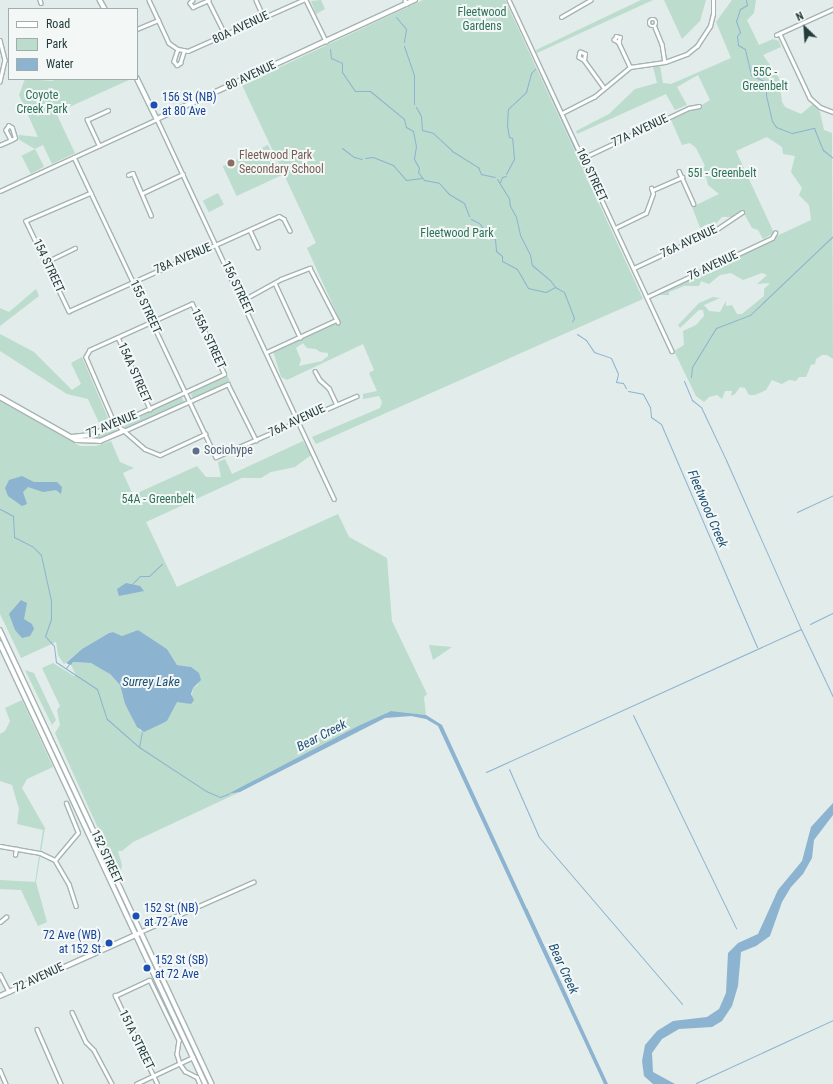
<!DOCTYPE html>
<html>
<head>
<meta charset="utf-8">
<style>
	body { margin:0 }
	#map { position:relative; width:833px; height:1084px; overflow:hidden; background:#e2ecea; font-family:"Roboto Condensed",sans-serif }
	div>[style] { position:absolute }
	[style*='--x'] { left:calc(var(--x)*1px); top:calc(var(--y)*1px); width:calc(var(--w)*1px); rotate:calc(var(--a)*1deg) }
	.green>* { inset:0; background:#bcdccd; transform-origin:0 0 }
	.water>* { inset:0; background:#8cb3cf }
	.stream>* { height:1px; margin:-0.5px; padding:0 0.5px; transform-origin:0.5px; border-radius:0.5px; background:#8cb3cf }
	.roads { filter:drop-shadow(1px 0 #a5b4b2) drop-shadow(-1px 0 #a5b4b2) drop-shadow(0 1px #a5b4b2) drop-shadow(0 -1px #a5b4b2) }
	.street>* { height:2.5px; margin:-1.25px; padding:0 1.25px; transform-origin:1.25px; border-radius:1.25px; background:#fff }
	.street>.ring { margin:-1.25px; padding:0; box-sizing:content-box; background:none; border:2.5px solid #fff; border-radius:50% }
	.secondary>* { height:3.5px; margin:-1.75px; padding:0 1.75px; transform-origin:1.75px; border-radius:1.75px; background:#fff }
	.dots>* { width:11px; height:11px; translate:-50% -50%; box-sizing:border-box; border:2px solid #f3f8f7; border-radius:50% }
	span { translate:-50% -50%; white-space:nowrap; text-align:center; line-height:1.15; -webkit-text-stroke:4px #f3f8f7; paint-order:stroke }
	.park-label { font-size:12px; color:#2f715a }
	.street-label { font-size:12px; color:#233c3c }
	.transit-label { font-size:12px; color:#164399 }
	.left { translate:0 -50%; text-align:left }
	.right { translate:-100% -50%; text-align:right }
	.education-label { font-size:12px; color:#785e54 }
	.service-label { font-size:12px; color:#4e5e75 }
	.water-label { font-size:13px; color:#1f5176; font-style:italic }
	.legend { position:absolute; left:8px; top:8px; width:130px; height:72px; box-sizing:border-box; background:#f3f8f7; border:1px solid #a0adac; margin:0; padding:5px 7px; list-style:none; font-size:12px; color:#233c3c }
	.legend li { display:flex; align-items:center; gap:8px; height:20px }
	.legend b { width:20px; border:1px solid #a0adac }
	.north { position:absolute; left:785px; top:8px; width:40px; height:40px; -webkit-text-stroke:3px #f3f8f7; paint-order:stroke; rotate:335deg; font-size:11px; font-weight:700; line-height:16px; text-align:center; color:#233c3c }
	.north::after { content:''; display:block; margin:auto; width:14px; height:18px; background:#233c3c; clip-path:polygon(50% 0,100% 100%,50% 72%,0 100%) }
</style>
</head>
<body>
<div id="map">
	<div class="green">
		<div style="clip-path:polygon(321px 0,325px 9px,316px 14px,311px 1px)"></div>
		<div style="clip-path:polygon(evenodd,423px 0,505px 0,643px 299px,316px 444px,312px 437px,380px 408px,382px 402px,379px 396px,363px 399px,363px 394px,377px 391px,369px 373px,374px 370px,363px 344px,287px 380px,281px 377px,273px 351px,332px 323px,337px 325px,341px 323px,307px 248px,316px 243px,242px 85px,423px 0,303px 343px,307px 348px,316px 349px,320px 352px,328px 353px,328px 356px,322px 361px,299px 366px,301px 360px,296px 348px,303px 343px)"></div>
		<div style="clip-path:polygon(641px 0,653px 0,537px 53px,536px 50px)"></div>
		<div style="clip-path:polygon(664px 0,706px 0,700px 21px,682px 39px)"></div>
		<div style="clip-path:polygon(732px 0,756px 0,754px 13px,747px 20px,759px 45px,773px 39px,779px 41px,781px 47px,763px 55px,779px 78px,782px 102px,785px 107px,801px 114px,813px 104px,820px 112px,824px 130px,832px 133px,833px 359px,827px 355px,822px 355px,816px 359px,815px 364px,811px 365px,806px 377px,799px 377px,796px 381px,789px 380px,782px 384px,772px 380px,766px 390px,755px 395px,749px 395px,745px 388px,740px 387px,735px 394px,731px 396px,732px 391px,725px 391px,722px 399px,717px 395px,709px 397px,704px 402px,696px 396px,674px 351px,684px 345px,683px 331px,696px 325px,704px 316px,703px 310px,699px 310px,680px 328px,678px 325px,699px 303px,713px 297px,720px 298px,704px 305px,709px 311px,720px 312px,726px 301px,726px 306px,732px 305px,737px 314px,742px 314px,764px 296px,764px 289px,770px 283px,757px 284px,767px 275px,762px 273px,743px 280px,731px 273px,720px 275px,709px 284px,701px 281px,699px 286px,684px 286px,669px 292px,669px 295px,656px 295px,772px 241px,779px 235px,811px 220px,809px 205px,799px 195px,802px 188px,791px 172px,795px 156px,783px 154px,782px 147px,767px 137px,736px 151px,774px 233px,763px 239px,758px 230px,752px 228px,742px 210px,732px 217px,722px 217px,714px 226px,708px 224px,703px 226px,704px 231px,701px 230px,692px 207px,719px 194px,708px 185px,706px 177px,700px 170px,689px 175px,705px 166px,696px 148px,690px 143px,682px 145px,671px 120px,692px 110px,701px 108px,702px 105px,710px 100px,698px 75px,677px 87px,687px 105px,675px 110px,666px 94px,577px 134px,576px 131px,609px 114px,635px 89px,657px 83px,653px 67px,660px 66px,663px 83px,671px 84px,731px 58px,716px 22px)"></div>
		<div style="clip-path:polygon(25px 79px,53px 81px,54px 79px,131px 79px,56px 113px,75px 153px,52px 164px,43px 145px,35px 149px,18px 139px,19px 135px,38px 137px,19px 95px)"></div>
		<div style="left:268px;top:145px;width:33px;height:50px;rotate:65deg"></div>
		<div style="left:35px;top:149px;width:20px;height:15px;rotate:63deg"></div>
		<div style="left:218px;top:193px;width:13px;height:17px;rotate:63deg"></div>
		<div style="clip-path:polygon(36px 289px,39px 296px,0 326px,0 308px,9px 312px)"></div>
		<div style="clip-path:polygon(0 334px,34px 352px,72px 390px,81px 384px,71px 363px,82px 357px,110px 423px,101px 427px,88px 399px,67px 394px,0 351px)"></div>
		<div style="left:227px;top:375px;width:7px;height:41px;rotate:63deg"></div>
		<div style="left:181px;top:396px;width:7px;height:64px;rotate:63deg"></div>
		<div style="clip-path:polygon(0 401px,80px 446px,96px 446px,111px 441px,120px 462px,134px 468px,123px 473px,133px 495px,197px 466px,206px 477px,221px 477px,218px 462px,225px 459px,232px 474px,303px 441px,311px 455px,295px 467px,271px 472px,261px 478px,242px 478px,146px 522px,177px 587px,338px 514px,349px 537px,387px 558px,392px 621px,427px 694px,424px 697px,426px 715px,391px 711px,358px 726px,229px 794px,240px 792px,133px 842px,122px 851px,118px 851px,122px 865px,120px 877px,55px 733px,60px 725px,57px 710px,60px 706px,42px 668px,53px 663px,74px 676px,76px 675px,71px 665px,73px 662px,91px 663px,104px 668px,120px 685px,125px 704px,140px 731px,167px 721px,177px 701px,191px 704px,193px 688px,198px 685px,191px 667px,177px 665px,167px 649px,138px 630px,122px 636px,113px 632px,109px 633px,82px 649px,64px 664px,58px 655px,56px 642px,21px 658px,0 614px)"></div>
		<div style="clip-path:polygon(113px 427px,118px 432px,98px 440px,76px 438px,94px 436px)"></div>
		<div style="clip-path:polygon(429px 645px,452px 647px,433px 660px)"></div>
		<div style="clip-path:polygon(25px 670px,34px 673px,56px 720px,52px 725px)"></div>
		<div style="clip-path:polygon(22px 700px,53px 767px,27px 779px,22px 788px,45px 828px,36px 882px,47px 922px,38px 926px,21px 890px,0 889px,0 880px,35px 882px,43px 830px,17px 824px,19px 809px,12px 785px,0 781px,0 734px,5px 731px,10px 721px,5px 708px)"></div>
	</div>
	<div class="water">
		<div style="clip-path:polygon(22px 476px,34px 482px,57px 482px,62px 487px,61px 494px,56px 490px,43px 492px,28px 487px,23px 492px,27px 504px,22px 506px,8px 496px,5px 488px,9px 480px)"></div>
		<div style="clip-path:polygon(126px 583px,140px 586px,144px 591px,119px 596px,117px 589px)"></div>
		<div style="clip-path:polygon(21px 600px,27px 603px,24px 619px,32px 624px,34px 629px,30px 636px,22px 638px,15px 630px,9px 614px)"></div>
		<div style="clip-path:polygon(138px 630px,167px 649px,177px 665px,191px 667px,199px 673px,201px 680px,193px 688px,191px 694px,194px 700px,191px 704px,177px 702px,167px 721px,144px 732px,137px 727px,125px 704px,120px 685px,110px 674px,91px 663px,73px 662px,71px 665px,66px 663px,82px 649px,109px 633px,113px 632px,122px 636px)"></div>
		<div style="clip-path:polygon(391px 711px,426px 715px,442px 725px,608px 1084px,604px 1084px,438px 726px,426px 719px,411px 716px,385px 718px,240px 792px,228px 794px,358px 726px)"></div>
		<div style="clip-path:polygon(833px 803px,833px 815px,814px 840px,812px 858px,803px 874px,791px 887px,782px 902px,770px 936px,756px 946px,741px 952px,738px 986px,732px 1006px,722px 1021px,712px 1027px,679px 1029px,662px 1039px,652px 1053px,653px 1072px,675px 1084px,653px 1084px,644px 1076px,642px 1061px,645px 1045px,657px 1031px,673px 1021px,707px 1017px,719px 1009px,726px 993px,728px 953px,738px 943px,758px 934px,778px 890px,802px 861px,811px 827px)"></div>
	</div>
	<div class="stream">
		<div style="--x:746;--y:0;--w:5;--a:79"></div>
		<div style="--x:747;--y:5;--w:8;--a:150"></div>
		<div style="--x:740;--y:9;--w:13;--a:108"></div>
		<div style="--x:736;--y:21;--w:12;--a:70"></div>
		<div style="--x:740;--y:32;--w:5;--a:127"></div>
		<div style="--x:737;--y:36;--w:9;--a:84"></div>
		<div style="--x:738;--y:45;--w:8;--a:30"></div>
		<div style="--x:745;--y:49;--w:27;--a:77"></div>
		<div style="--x:751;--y:75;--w:17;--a:25"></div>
		<div style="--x:766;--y:82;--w:13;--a:90"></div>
		<div style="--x:766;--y:95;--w:27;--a:77"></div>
		<div style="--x:772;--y:121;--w:7;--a:56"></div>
		<div style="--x:776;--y:127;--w:17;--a:21"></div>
		<div style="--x:792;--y:133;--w:23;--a:-13"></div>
		<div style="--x:814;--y:128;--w:24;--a:68"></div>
		<div style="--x:823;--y:150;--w:13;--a:39"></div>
		<div style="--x:396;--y:17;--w:16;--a:50"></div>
		<div style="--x:406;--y:29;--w:13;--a:99"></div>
		<div style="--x:404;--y:46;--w:31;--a:71"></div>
		<div style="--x:414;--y:75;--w:29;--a:90"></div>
		<div style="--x:330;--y:49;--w:9;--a:84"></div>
		<div style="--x:331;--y:58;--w:12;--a:24"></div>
		<div style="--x:342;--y:63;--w:9;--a:90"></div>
		<div style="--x:342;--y:72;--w:23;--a:56"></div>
		<div style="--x:355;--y:91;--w:15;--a:0"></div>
		<div style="--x:370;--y:91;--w:44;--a:39.5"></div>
		<div style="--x:404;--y:119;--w:8;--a:76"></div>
		<div style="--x:406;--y:127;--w:8;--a:30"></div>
		<div style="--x:413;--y:131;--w:15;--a:79"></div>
		<div style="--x:416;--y:146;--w:13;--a:99"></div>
		<div style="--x:414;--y:159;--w:10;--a:61"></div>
		<div style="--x:419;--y:168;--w:4;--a:104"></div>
		<div style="--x:418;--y:172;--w:10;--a:53"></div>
		<div style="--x:424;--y:180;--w:15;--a:11"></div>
		<div style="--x:439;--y:183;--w:15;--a:48"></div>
		<div style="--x:449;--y:194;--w:17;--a:31"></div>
		<div style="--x:464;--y:203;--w:14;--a:69"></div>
		<div style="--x:540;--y:73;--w:94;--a:65.4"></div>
		<div style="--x:416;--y:107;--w:10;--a:61"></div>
		<div style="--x:421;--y:116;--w:14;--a:86"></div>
		<div style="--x:422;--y:130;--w:11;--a:15"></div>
		<div style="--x:433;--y:133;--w:26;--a:43"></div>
		<div style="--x:452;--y:151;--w:31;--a:32"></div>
		<div style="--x:478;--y:167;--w:8;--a:67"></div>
		<div style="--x:481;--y:174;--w:14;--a:12"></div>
		<div style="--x:342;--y:148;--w:15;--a:37"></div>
		<div style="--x:354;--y:157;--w:8;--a:14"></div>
		<div style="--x:365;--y:158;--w:8;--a:-7"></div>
		<div style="--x:373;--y:157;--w:22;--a:22"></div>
		<div style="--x:393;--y:165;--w:20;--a:49"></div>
		<div style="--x:406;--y:180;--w:16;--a:-7"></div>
		<div style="--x:506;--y:174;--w:17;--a:-62"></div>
		<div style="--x:514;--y:159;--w:21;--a:-95"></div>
		<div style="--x:512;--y:138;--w:3;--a:-162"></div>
		<div style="--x:509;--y:137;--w:11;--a:-100"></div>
		<div style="--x:507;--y:126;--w:17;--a:-87"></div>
		<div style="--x:508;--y:109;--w:25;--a:-43"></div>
		<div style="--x:526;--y:92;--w:20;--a:-75"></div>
		<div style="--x:531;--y:73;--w:6;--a:-45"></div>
		<div style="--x:497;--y:179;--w:22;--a:58"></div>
		<div style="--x:509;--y:198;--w:8;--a:83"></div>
		<div style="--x:510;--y:206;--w:13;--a:61"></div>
		<div style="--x:516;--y:217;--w:18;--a:77"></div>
		<div style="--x:520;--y:235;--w:22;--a:63"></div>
		<div style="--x:530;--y:255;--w:10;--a:79"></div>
		<div style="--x:532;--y:265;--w:23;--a:40"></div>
		<div style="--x:550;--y:280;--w:9;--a:54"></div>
		<div style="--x:500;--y:182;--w:5;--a:-68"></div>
		<div style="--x:502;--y:177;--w:4;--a:-14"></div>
		<div style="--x:471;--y:219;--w:9;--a:27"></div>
		<div style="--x:479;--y:223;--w:16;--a:52"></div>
		<div style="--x:489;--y:236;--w:7;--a:27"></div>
		<div style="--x:495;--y:239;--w:12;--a:85"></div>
		<div style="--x:496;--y:251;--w:8;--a:40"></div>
		<div style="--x:502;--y:256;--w:5;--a:90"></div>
		<div style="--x:502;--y:261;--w:17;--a:28"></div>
		<div style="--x:517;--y:269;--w:22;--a:60"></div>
		<div style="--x:528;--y:288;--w:18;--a:13"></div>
		<div style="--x:546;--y:292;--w:10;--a:-29"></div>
		<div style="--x:555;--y:287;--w:10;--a:29"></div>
		<div style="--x:564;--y:292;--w:28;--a:69"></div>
		<div style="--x:574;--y:318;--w:4;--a:117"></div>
		<div style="--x:577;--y:334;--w:11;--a:34"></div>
		<div style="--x:586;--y:340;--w:14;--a:56"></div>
		<div style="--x:594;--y:352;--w:18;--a:19"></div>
		<div style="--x:611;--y:358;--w:17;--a:66"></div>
		<div style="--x:618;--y:374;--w:8;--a:104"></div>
		<div style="--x:616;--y:382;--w:7;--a:8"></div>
		<div style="--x:623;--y:383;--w:6;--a:59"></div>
		<div style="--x:691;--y:377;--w:10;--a:-84"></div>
		<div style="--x:692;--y:367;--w:46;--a:-58.4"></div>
		<div style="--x:716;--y:328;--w:36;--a:-21"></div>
		<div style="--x:750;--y:315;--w:115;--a:-43.6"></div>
		<div style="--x:684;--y:381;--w:21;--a:67"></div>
		<div style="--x:692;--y:400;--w:11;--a:38"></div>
		<div style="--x:701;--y:407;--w:59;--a:64.7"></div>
		<div style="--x:726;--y:460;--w:185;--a:66.1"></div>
		<div style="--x:628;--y:391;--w:15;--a:11"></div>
		<div style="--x:643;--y:394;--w:15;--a:62"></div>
		<div style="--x:650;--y:407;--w:10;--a:84"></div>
		<div style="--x:651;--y:417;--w:12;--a:35"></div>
		<div style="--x:661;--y:424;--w:243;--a:66.7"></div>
		<div style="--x:0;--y:509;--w:15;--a:28"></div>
		<div style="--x:13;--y:516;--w:21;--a:87"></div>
		<div style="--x:14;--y:537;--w:20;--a:27"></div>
		<div style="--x:32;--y:546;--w:13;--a:45"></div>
		<div style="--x:41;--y:555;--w:47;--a:77.7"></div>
		<div style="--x:51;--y:601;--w:18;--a:90"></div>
		<div style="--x:51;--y:619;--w:18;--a:109"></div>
		<div style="--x:45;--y:636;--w:13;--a:48"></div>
		<div style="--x:54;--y:646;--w:16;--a:83"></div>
		<div style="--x:56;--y:662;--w:49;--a:33.4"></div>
		<div style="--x:97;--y:689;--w:32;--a:72"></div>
		<div style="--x:107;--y:719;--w:43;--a:41.2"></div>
		<div style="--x:139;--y:747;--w:80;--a:33.3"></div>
		<div style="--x:206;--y:791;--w:15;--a:23"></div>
		<div style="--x:220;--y:797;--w:9;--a:-21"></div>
		<div style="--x:797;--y:512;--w:40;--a:-25"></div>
		<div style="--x:132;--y:584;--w:11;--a:-45"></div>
		<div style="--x:140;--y:576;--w:9;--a:0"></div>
		<div style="--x:149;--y:576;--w:18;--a:-43"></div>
		<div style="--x:810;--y:624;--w:25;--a:-26"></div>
		<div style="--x:66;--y:668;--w:5;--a:-53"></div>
		<div style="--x:633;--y:715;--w:237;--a:64.2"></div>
		<div style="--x:139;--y:747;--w:15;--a:-79"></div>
		<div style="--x:509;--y:769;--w:74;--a:66.2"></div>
		<div style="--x:539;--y:837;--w:220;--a:49.4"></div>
		<div style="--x:486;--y:772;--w:346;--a:-24.4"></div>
		<div style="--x:801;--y:629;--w:75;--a:64.8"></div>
		<div style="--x:526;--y:908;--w:102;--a:65.2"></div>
		<div style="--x:696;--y:1083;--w:151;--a:-24.7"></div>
	</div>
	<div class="roads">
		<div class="street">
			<div style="--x:40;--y:0;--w:3;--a:72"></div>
			<div style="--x:149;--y:0;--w:47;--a:65.1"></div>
			<div style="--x:169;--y:43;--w:11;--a:34"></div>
			<div style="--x:178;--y:49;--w:10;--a:11"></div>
			<div style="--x:188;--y:51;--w:126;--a:-23.9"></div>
			<div style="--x:193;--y:0;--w:4;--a:135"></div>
			<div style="--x:190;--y:3;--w:5;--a:53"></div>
			<div style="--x:193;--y:7;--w:17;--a:-24"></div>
			<div style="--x:208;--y:0;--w:40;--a:63.4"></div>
			<div style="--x:256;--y:0;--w:20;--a:66"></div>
			<div style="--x:306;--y:0;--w:46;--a:64"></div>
			<div style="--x:405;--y:0;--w:4;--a:63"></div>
			<div style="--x:509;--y:0;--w:387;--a:65.1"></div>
			<div style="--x:561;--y:17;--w:34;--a:-30"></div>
			<div class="ring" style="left:649.5px;top:19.5px;width:4.5px;height:4.5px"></div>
			<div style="--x:655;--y:27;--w:18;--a:68"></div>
			<div style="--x:662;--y:44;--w:18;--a:81"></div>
			<div style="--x:137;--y:29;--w:23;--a:-23"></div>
			<div style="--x:780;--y:34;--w:71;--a:64.9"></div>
			<div style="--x:810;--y:98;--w:13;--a:42"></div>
			<div style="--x:820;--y:107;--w:14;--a:21"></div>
			<div style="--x:776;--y:35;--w:63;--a:-24.5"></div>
			<div style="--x:0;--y:40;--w:21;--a:76"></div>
			<div style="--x:5;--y:60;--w:22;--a:103"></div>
			<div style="--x:619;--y:43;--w:6;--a:-149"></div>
			<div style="--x:614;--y:40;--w:4;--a:-63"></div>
			<div style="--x:616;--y:36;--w:4;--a:14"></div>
			<div style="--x:620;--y:37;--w:6;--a:99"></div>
			<div style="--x:619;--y:43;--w:26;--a:65"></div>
			<div style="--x:178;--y:49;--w:13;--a:108"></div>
			<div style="--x:174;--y:61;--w:5;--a:53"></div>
			<div style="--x:177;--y:65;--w:4;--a:-34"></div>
			<div style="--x:180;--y:63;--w:13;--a:-72"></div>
			<div style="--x:584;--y:60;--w:6;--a:-81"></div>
			<div style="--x:585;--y:54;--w:5;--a:-158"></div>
			<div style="--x:580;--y:52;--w:5;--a:101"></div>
			<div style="--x:579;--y:57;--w:6;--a:31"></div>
			<div style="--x:584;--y:60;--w:34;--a:54"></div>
			<div style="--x:562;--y:113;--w:36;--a:-27"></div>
			<div style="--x:594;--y:97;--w:47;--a:-39.8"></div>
			<div style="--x:630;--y:67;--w:35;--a:-8"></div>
			<div style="--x:665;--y:62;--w:23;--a:-20"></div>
			<div style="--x:687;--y:54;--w:13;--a:-39"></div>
			<div style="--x:697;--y:46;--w:24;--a:-57"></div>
			<div style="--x:710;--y:26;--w:12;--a:-76"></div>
			<div style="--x:713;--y:14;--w:14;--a:-90"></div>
			<div style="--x:0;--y:145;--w:12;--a:-24"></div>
			<div style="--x:11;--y:140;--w:4;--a:-27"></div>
			<div style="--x:15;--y:138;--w:10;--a:-107"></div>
			<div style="--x:12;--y:128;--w:4;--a:-146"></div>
			<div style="--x:9;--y:126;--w:5;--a:127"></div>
			<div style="--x:6;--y:130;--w:11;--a:63"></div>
			<div style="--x:99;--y:146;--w:29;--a:-115"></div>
			<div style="--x:87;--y:120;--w:23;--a:-25"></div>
			<div style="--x:74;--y:157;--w:332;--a:64.7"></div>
			<div style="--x:216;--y:457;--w:153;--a:-23.5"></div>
			<div style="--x:583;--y:158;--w:117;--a:-25.3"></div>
			<div style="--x:689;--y:108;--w:10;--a:-11"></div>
			<div style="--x:679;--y:171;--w:36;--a:66"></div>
			<div style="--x:128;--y:175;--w:5;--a:-22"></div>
			<div style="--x:133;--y:173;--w:46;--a:66.8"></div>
			<div style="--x:653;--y:190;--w:32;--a:-24"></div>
			<div style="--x:0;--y:191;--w:173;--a:-24.6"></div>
			<div style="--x:157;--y:119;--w:419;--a:65"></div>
			<div style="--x:91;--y:193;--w:71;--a:156.7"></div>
			<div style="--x:26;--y:221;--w:100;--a:64.5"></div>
			<div style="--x:69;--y:311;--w:230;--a:-24.3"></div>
			<div style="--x:279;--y:216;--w:6;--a:31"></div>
			<div style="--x:284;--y:219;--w:13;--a:63"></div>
			<div style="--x:143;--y:193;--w:44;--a:-25.4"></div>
			<div style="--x:615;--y:228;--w:34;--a:-26"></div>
			<div style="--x:646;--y:213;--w:20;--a:-70"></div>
			<div style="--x:653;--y:194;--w:6;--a:-108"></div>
			<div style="--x:250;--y:230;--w:19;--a:65"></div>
			<div style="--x:46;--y:262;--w:32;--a:-26"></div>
			<div style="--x:634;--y:268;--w:92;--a:-25.2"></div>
			<div style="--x:717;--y:229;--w:30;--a:-34"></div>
			<div style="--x:275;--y:283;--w:60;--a:65.2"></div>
			<div style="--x:647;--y:297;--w:138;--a:-25.3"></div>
			<div style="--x:772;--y:238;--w:6;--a:-59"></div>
			<div style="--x:243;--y:300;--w:43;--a:-28.9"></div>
			<div style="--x:281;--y:279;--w:31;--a:-21"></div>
			<div style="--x:310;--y:268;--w:61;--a:62.6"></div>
			<div style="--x:118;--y:337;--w:79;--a:66"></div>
			<div style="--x:267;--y:352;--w:76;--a:-24.9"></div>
			<div style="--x:315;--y:371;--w:10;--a:61"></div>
			<div style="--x:320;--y:380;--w:12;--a:42"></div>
			<div style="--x:329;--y:388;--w:17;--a:65"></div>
			<div style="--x:116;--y:424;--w:119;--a:-24.8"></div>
			<div style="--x:224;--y:374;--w:77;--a:-114.6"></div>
			<div style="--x:192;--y:304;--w:112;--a:155.7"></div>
			<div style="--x:90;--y:350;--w:8;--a:120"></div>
			<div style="--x:86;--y:357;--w:71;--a:66.7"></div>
			<div style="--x:114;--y:422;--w:41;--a:41.1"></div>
			<div style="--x:145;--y:449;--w:16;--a:22"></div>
			<div style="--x:160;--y:455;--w:50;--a:-25"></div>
			<div style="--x:124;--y:431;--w:114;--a:-24.3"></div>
			<div style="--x:228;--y:384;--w:63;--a:63.4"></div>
			<div style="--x:0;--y:846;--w:41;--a:9.9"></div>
			<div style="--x:40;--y:853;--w:17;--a:25"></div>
			<div style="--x:55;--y:860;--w:28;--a:60"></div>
			<div style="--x:69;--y:884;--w:23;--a:72"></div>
			<div style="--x:15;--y:855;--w:6;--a:-81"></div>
			<div style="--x:55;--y:860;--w:35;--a:-50"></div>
			<div style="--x:78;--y:833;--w:32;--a:-112"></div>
			<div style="--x:0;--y:922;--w:8;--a:-40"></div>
			<div style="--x:140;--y:932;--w:124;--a:-23.9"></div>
			<div style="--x:0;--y:974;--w:20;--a:63"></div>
			<div style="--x:72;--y:1012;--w:33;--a:65"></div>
			<div style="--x:86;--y:1042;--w:11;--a:45"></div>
			<div style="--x:94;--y:1050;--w:38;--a:62"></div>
			<div style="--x:37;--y:1029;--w:60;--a:66.4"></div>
			<div style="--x:0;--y:1070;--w:15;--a:67"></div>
			<div style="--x:136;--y:1084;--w:63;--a:-25.3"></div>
			<div style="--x:157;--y:1084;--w:98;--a:-115.5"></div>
			<div style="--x:115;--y:996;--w:38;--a:-25"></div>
			<div style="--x:150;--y:980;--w:67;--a:64.2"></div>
			<div style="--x:179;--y:1040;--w:14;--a:98"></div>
			<div style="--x:177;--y:1054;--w:10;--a:73"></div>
			<div style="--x:180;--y:1064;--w:9;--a:54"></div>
			<div style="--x:185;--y:1071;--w:13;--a:27"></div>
			<div style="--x:197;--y:1077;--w:8;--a:67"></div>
		</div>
		<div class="secondary">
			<div style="--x:100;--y:0;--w:10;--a:61"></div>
			<div style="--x:137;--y:78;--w:46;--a:64"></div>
			<div style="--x:157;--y:119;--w:284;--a:-24.8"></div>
			<div style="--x:0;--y:397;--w:87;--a:29.5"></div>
			<div style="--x:76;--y:440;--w:24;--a:2"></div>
			<div style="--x:100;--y:441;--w:26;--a:-23"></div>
			<div style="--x:72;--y:437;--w:20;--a:-6"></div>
			<div style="--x:92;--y:435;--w:26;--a:-25"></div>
			<div style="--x:0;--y:630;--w:501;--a:64.97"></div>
			<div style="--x:0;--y:643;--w:487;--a:65"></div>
			<div style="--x:0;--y:996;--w:151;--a:-24.2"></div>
		</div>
	</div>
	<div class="dots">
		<div style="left:154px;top:105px;background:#1a4fb4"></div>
		<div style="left:231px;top:163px;background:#8d6e63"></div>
		<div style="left:196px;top:451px;background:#5c6f8a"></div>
		<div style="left:136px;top:916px;background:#1a4fb4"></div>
		<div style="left:109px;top:943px;background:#1a4fb4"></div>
		<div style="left:147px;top:968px;background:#1a4fb4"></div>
	</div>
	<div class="park-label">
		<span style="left:482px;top:20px">Fleetwood<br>Gardens</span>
		<span style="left:765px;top:80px">55C -<br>Greenbelt</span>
		<span style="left:42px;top:103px">Coyote<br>Creek Park</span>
		<span style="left:722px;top:174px">55I - Greenbelt</span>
		<span style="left:457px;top:234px">Fleetwood Park</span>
		<span style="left:158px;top:500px">54A - Greenbelt</span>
	</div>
	<div class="street-label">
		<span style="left:241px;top:28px;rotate:-25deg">80A AVENUE</span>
		<span style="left:251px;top:76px;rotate:-25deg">80 AVENUE</span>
		<span style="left:640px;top:131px;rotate:-25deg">77A AVENUE</span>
		<span style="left:591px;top:175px;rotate:65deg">160 STREET</span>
		<span style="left:689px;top:242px;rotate:-25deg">76A AVENUE</span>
		<span style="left:183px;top:259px;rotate:-23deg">78A AVENUE</span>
		<span style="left:48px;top:266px;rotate:65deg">154 STREET</span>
		<span style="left:713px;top:266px;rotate:-25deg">76 AVENUE</span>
		<span style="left:237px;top:288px;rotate:65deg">156 STREET</span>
		<span style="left:145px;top:307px;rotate:65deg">155 STREET</span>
		<span style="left:208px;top:339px;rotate:65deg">155A STREET</span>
		<span style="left:134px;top:373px;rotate:66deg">154A STREET</span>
		<span style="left:297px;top:421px;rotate:-25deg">76A AVENUE</span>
		<span style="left:112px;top:425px;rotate:-22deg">77 AVENUE</span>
		<span style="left:106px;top:857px;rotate:65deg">152 STREET</span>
		<span style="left:39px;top:978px;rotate:-25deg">72 AVENUE</span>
		<span style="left:136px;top:1040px;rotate:64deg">151A STREET</span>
	</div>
	<div class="transit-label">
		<span class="left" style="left:162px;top:105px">156 St (NB)<br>at 80 Ave</span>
		<span class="left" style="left:144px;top:916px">152 St (NB)<br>at 72 Ave</span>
		<span class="right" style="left:101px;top:943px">72 Ave (WB)<br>at 152 St</span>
		<span class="left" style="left:155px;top:968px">152 St (SB)<br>at 72 Ave</span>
	</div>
	<div class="education-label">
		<span class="left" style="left:239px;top:163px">Fleetwood Park<br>Secondary School</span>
	</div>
	<div class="service-label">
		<span class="left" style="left:204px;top:451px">Sociohype</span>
	</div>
	<div class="water-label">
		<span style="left:707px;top:509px;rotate:67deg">Fleetwood Creek</span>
		<span style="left:151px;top:682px">Surrey Lake</span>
		<span style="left:322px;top:736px;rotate:-27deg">Bear Creek</span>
		<span style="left:563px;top:969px;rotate:65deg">Bear Creek</span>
	</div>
	<ul class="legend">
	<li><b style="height:5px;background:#fff"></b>Road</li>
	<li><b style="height:11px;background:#bcdccd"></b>Park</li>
	<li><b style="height:11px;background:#8cb3cf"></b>Water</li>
	</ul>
	<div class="north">N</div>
</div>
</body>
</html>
